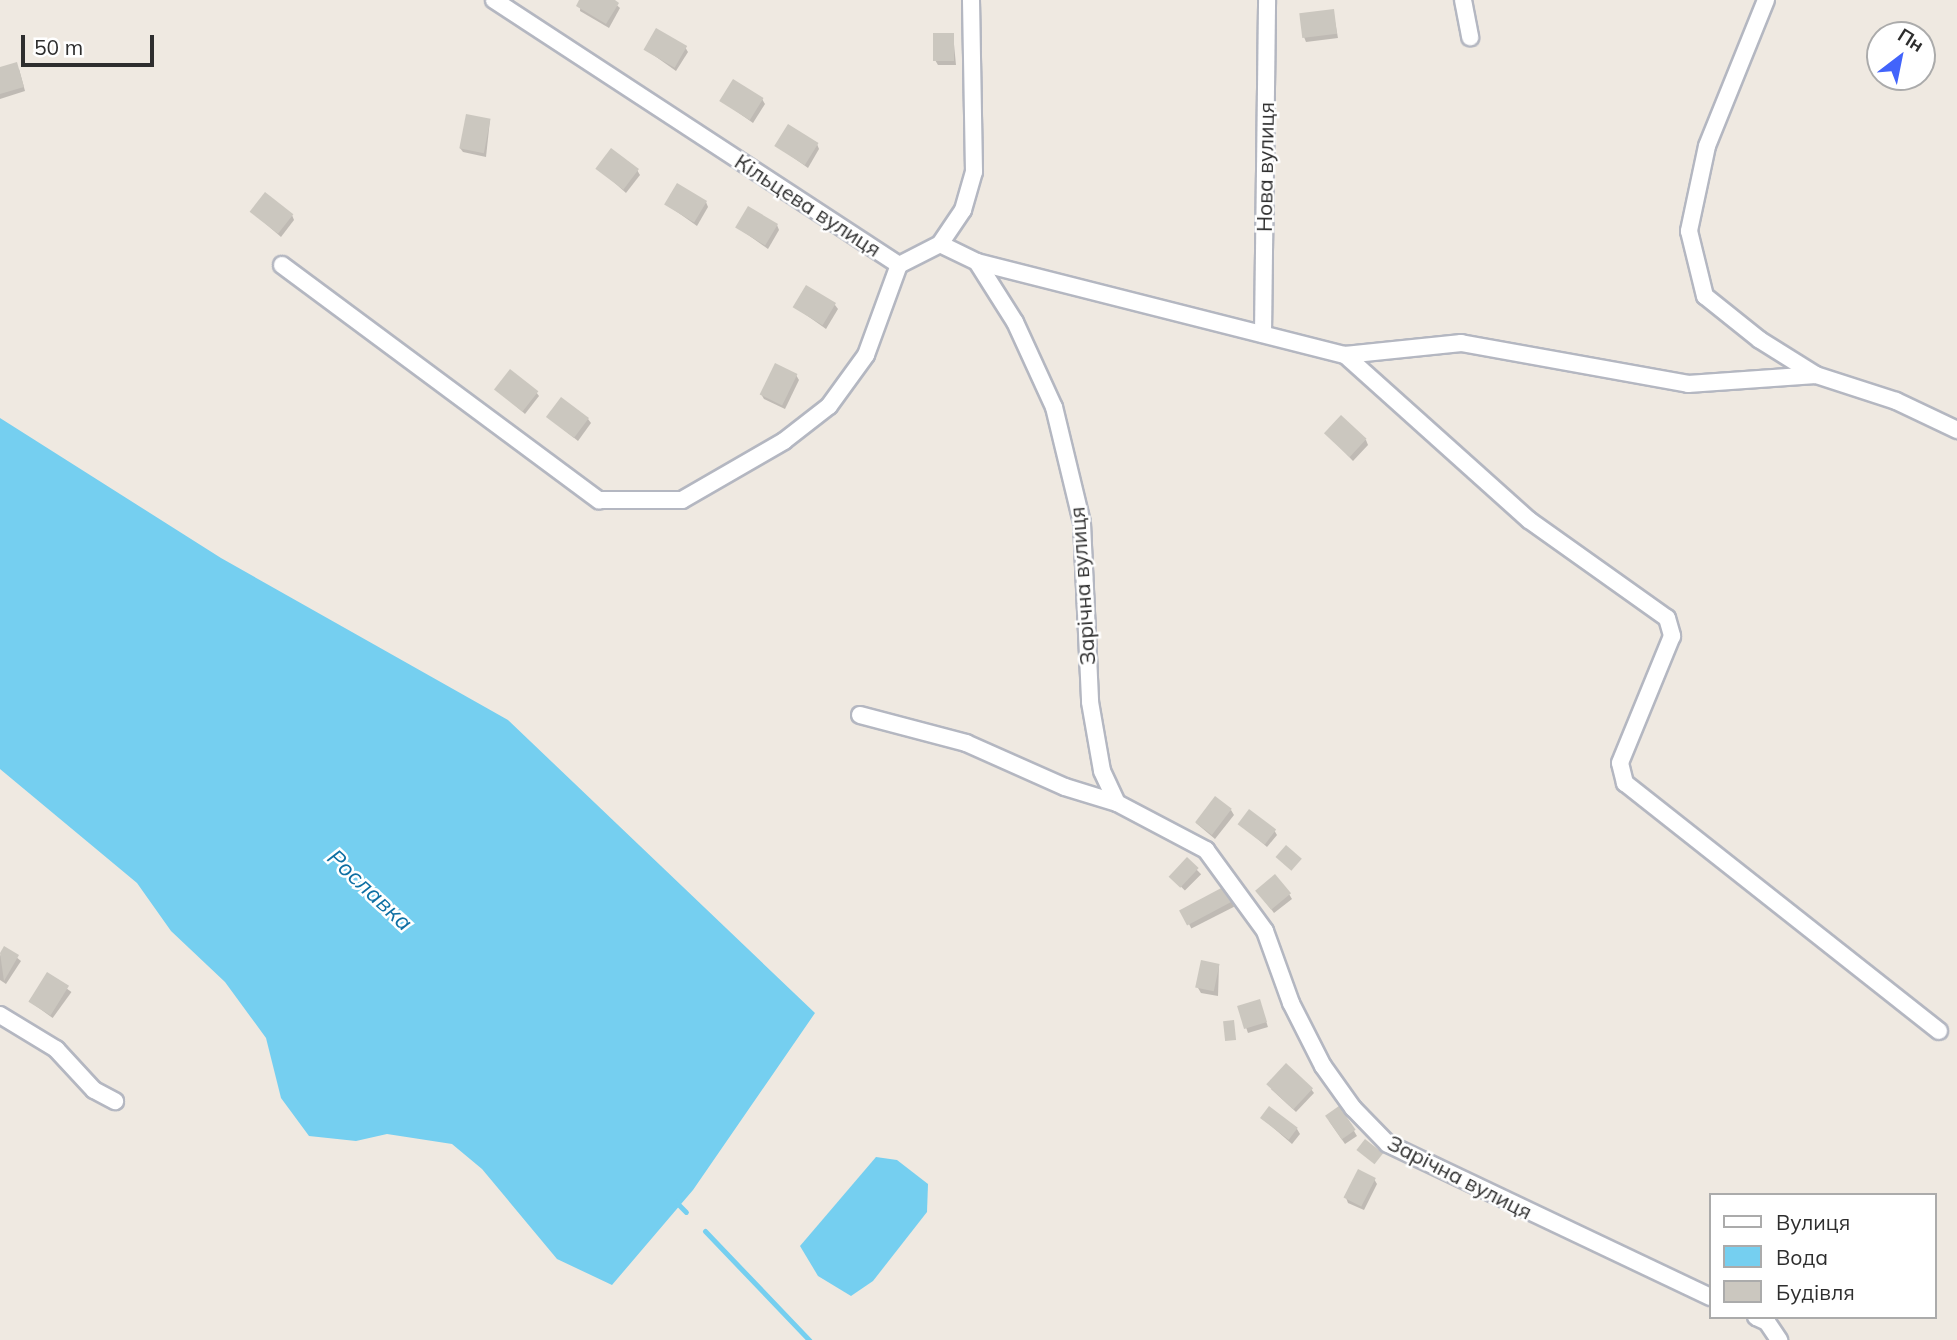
<!DOCTYPE html>
<html>
<head>
<meta charset="utf-8">
<style>
	body { margin:0 }
	#map { position:relative; width:1957px; height:1340px; overflow:hidden; background:#efe9e1; font-family:Mulish,sans-serif }
	div>[style] { position:absolute }
	[style*='--x'] { left:calc(var(--x)*1px); top:calc(var(--y)*1px); width:calc(var(--w)*1px); rotate:calc(var(--a)*1deg) }
	.water>* { inset:0; background:#75cff0 }
	.shadow>* { inset:0; background:#0003; transform-origin:0 0 }
	.stream>* { height:5px; margin:-2.5px; padding:0 2.5px; transform-origin:2.5px; border-radius:2.5px; background:#75cff0 }
	.building>* { inset:0; background:#cbc7bf; transform-origin:0 0 }
	.roads { filter:drop-shadow(2px 0 #b4b7c1) drop-shadow(-2px 0 #b4b7c1) drop-shadow(0 2px #b4b7c1) drop-shadow(0 -2px #b4b7c1) }
	.minor>* { height:16px; margin:-8px; padding:0 8px; transform-origin:8px; border-radius:8px; background:#fff }
	span { translate:-50% -50%; white-space:nowrap; text-align:center; line-height:1.15; -webkit-text-stroke:5px #fff; paint-order:stroke }
	.street-label { font-size:21px; color:#2e2e2e }
	.water-label { font-size:23px; color:#0d6fa3; font-style:italic }
	.legend { position:absolute; left:1709px; top:1193px; width:228px; height:126px; box-sizing:border-box; background:#fff; border:2px solid #ababab; margin:0; padding:9px 12px; list-style:none; font-size:21px; color:#2e2e2e }
	.legend li { display:flex; align-items:center; gap:14px; height:35px }
	.legend b { width:35px; border:2px solid #ababab }
	.north { position:absolute; left:1866px; top:21px; width:70px; height:70px; box-sizing:border-box; background:#fff; border:2px solid #ababab; border-radius:50%; rotate:32deg; font-size:19px; font-weight:700; line-height:28px; text-align:center; color:#2e2e2e }
	.north::after { content:''; display:block; margin:auto; width:24px; height:32px; background:#4264fb; clip-path:polygon(50% 0,100% 100%,50% 72%,0 100%) }
	.scale { position:absolute; left:21px; top:35px; width:133px; height:32px; box-sizing:border-box; border:4px solid #2e2e2e; border-top:0; padding-left:9px; font-size:21px; line-height:24px; white-space:nowrap; color:#2e2e2e; -webkit-text-stroke:5px #fff; paint-order:stroke }
</style>
</head>
<body>
<div id="map">
	<div class="water">
		<div style="clip-path:polygon(0 418px,221px 558px,508px 720px,815px 1013px,693px 1190px,612px 1285px,557px 1259px,482px 1169px,452px 1144px,387px 1134px,356px 1141px,309px 1136px,281px 1098px,266px 1038px,225px 982px,171px 931px,137px 883px,0 769px)"></div>
		<div style="clip-path:polygon(876px 1157px,897px 1160px,928px 1184px,927px 1212px,873px 1281px,851px 1296px,818px 1276px,800px 1246px)"></div>
	</div>
	<div class="shadow">
		<div style="clip-path:polygon(581px 0,611px 0,620px 8px,609px 28px,580px 11px)"></div>
		<div style="clip-path:polygon(1333px 10px,1338px 38px,1306px 42px,1304px 37px)"></div>
		<div style="clip-path:polygon(953px 34px,956px 65px,938px 65px,935px 60px)"></div>
		<div style="clip-path:polygon(685px 47px,688px 52px,676px 71px,645px 49px)"></div>
		<div style="clip-path:polygon(0 69px,19px 69px,25px 91px,0 99px)"></div>
		<div style="clip-path:polygon(762px 99px,765px 104px,753px 123px,722px 101px)"></div>
		<div style="clip-path:polygon(490px 120px,486px 157px,463px 152px,460px 148px)"></div>
		<div style="clip-path:polygon(817px 144px,819px 149px,808px 168px,777px 146px)"></div>
		<div style="clip-path:polygon(598px 168px,637px 170px,640px 175px,626px 193px)"></div>
		<div style="clip-path:polygon(706px 202px,708px 207px,697px 226px,666px 204px)"></div>
		<div style="clip-path:polygon(252px 212px,292px 215px,294px 220px,281px 237px)"></div>
		<div style="clip-path:polygon(777px 225px,779px 230px,768px 249px,737px 227px)"></div>
		<div style="clip-path:polygon(835px 305px,838px 309px,826px 329px,795px 307px)"></div>
		<div style="clip-path:polygon(796px 375px,799px 380px,785px 409px,764px 399px,761px 394px)"></div>
		<div style="clip-path:polygon(496px 389px,536px 392px,539px 396px,525px 414px)"></div>
		<div style="clip-path:polygon(548px 417px,588px 419px,591px 423px,578px 441px)"></div>
		<div style="clip-path:polygon(1326px 433px,1366px 440px,1368px 445px,1353px 461px)"></div>
		<div style="clip-path:polygon(1231px 810px,1234px 815px,1215px 839px,1196px 823px)"></div>
		<div style="clip-path:polygon(1240px 824px,1274px 830px,1277px 835px,1267px 847px)"></div>
		<div style="left:1187px;top:860px;width:20px;height:23px;rotate:45deg"></div>
		<div style="left:1225px;top:889px;width:20px;height:48px;rotate:63deg"></div>
		<div style="clip-path:polygon(1289px 894px,1292px 899px,1274px 913px,1260px 895px)"></div>
		<div style="clip-path:polygon(5px 948px,21px 961px,6px 984px,0 980px,0 956px)"></div>
		<div style="clip-path:polygon(1219px 965px,1218px 996px,1201px 993px,1198px 988px)"></div>
		<div style="left:48px;top:975px;width:29px;height:32px;rotate:36deg"></div>
		<div style="clip-path:polygon(1261px 1006px,1268px 1027px,1248px 1033px,1239px 1008px)"></div>
		<div style="clip-path:polygon(1271px 1089px,1311px 1089px,1314px 1093px,1296px 1112px)"></div>
		<div style="clip-path:polygon(1262px 1118px,1297px 1129px,1300px 1134px,1292px 1144px)"></div>
		<div style="clip-path:polygon(1329px 1121px,1354px 1131px,1357px 1136px,1345px 1144px)"></div>
		<div style="clip-path:polygon(1374px 1179px,1377px 1184px,1364px 1210px,1348px 1203px,1346px 1198px)"></div>
	</div>
	<div class="stream">
		<div style="--x:676;--y:1202;--w:14;--a:45"></div>
		<div style="--x:705;--y:1231;--w:151;--a:46.3"></div>
	</div>
	<div class="building">
		<div style="clip-path:polygon(579px 0,615px 0,619px 3px,606px 24px,576px 6px)"></div>
		<div style="left:1334px;top:9px;width:25px;height:35px;rotate:83deg"></div>
		<div style="left:656px;top:28px;width:36px;height:25px;rotate:30deg"></div>
		<div style="left:933px;top:33px;width:21px;height:28px"></div>
		<div style="clip-path:polygon(17px 62px,24px 87px,0 94px,0 67px)"></div>
		<div style="left:733px;top:79px;width:36px;height:26px;rotate:32deg"></div>
		<div style="left:466px;top:114px;width:25px;height:35px;rotate:11deg"></div>
		<div style="left:788px;top:124px;width:36px;height:26px;rotate:32deg"></div>
		<div style="left:611px;top:148px;width:35px;height:26px;rotate:37deg"></div>
		<div style="left:677px;top:183px;width:35px;height:25px;rotate:31deg"></div>
		<div style="left:265px;top:192px;width:36px;height:25px;rotate:38deg"></div>
		<div style="left:748px;top:206px;width:35px;height:25px;rotate:31deg"></div>
		<div style="left:806px;top:285px;width:35px;height:26px;rotate:31deg"></div>
		<div style="left:775px;top:363px;width:25px;height:35px;rotate:26deg"></div>
		<div style="left:510px;top:369px;width:36px;height:26px;rotate:38deg"></div>
		<div style="left:561px;top:397px;width:35px;height:25px;rotate:37deg"></div>
		<div style="left:1341px;top:415px;width:35px;height:25px;rotate:43deg"></div>
		<div style="left:1215px;top:796px;width:21px;height:33px;rotate:37deg"></div>
		<div style="left:1249px;top:809px;width:34px;height:19px;rotate:37deg"></div>
		<div style="left:1286px;top:845px;width:21px;height:16px;rotate:41deg"></div>
		<div style="left:1187px;top:857px;width:16px;height:27px;rotate:43deg"></div>
		<div style="left:1275px;top:874px;width:25px;height:26px;rotate:50deg"></div>
		<div style="left:1225px;top:886px;width:17px;height:52px;rotate:62deg"></div>
		<div style="clip-path:polygon(4px 946px,19px 955px,4px 981px,0 953px)"></div>
		<div style="left:1201px;top:960px;width:19px;height:28px;rotate:12deg"></div>
		<div style="left:47px;top:972px;width:26px;height:35px;rotate:32deg"></div>
		<div style="left:1260px;top:999px;width:24px;height:24px;rotate:73deg"></div>
		<div style="left:1234px;top:1020px;width:20px;height:11px;rotate:84deg"></div>
		<div style="left:1286px;top:1063px;width:37px;height:29px;rotate:43deg"></div>
		<div style="left:1269px;top:1106px;width:36px;height:15px;rotate:37deg"></div>
		<div style="left:1339px;top:1106px;width:29px;height:17px;rotate:55deg"></div>
		<div style="left:1365px;top:1139px;width:23px;height:14px;rotate:38deg"></div>
		<div style="left:1358px;top:1169px;width:20px;height:32px;rotate:27deg"></div>
	</div>
	<div class="roads">
		<div class="minor">
			<div style="--x:494;--y:0;--w:484;--a:33.2"></div>
			<div style="--x:1463;--y:0;--w:38;--a:79"></div>
			<div style="--x:1766;--y:0;--w:157;--a:112"></div>
			<div style="--x:1707;--y:146;--w:87;--a:102"></div>
			<div style="--x:1689;--y:231;--w:67;--a:76.2"></div>
			<div style="--x:1705;--y:296;--w:70;--a:38.7"></div>
			<div style="--x:1760;--y:340;--w:66;--a:32"></div>
			<div style="--x:940;--y:244;--w:41;--a:-55.9"></div>
			<div style="--x:963;--y:210;--w:40;--a:-74"></div>
			<div style="--x:974;--y:172;--w:172;--a:-91"></div>
			<div style="--x:977;--y:262;--w:71;--a:57.7"></div>
			<div style="--x:1015;--y:322;--w:94;--a:65.4"></div>
			<div style="--x:1054;--y:407;--w:119;--a:76.4"></div>
			<div style="--x:1082;--y:523;--w:179;--a:87.4"></div>
			<div style="--x:1090;--y:702;--w:70;--a:80.1"></div>
			<div style="--x:1102;--y:771;--w:35;--a:65"></div>
			<div style="--x:282;--y:265;--w:395;--a:36.6"></div>
			<div style="--x:599;--y:500;--w:83;--a:0"></div>
			<div style="--x:682;--y:500;--w:118;--a:-30"></div>
			<div style="--x:784;--y:441;--w:57;--a:-37.9"></div>
			<div style="--x:829;--y:406;--w:63;--a:-54"></div>
			<div style="--x:866;--y:355;--w:96;--a:-69.9"></div>
			<div style="--x:899;--y:265;--w:46;--a:-27.1"></div>
			<div style="--x:940;--y:244;--w:41;--a:25.9"></div>
			<div style="--x:977;--y:262;--w:380;--a:14.2"></div>
			<div style="--x:1345;--y:355;--w:117;--a:-5.9"></div>
			<div style="--x:1461;--y:343;--w:231;--a:10.2"></div>
			<div style="--x:1688;--y:384;--w:128;--a:-4"></div>
			<div style="--x:1816;--y:375;--w:84;--a:18"></div>
			<div style="--x:1896;--y:401;--w:68;--a:25.4"></div>
			<div style="--x:1263;--y:334;--w:334;--a:-89.3"></div>
			<div style="--x:1345;--y:355;--w:247;--a:41.9"></div>
			<div style="--x:1529;--y:520;--w:169;--a:35.4"></div>
			<div style="--x:1667;--y:618;--w:19;--a:74"></div>
			<div style="--x:1672;--y:636;--w:137;--a:112.3"></div>
			<div style="--x:1620;--y:763;--w:21;--a:76"></div>
			<div style="--x:1625;--y:783;--w:400;--a:38.3"></div>
			<div style="--x:860;--y:715;--w:110;--a:14.8"></div>
			<div style="--x:966;--y:743;--w:108;--a:24"></div>
			<div style="--x:1065;--y:787;--w:54;--a:17.1"></div>
			<div style="--x:1117;--y:803;--w:101;--a:27.8"></div>
			<div style="--x:1206;--y:850;--w:100;--a:53.9"></div>
			<div style="--x:1265;--y:931;--w:77;--a:70.1"></div>
			<div style="--x:1291;--y:1003;--w:71;--a:63.1"></div>
			<div style="--x:1323;--y:1066;--w:52;--a:54.5"></div>
			<div style="--x:1353;--y:1108;--w:50;--a:45.8"></div>
			<div style="--x:1388;--y:1144;--w:357;--a:25.4"></div>
			<div style="--x:0;--y:1015;--w:66;--a:31.3"></div>
			<div style="--x:56;--y:1049;--w:56;--a:47.2"></div>
			<div style="--x:94;--y:1090;--w:24;--a:28"></div>
			<div style="--x:1756;--y:1317;--w:12;--a:24"></div>
			<div style="--x:1767;--y:1322;--w:22;--a:56"></div>
		</div>
	</div>
	<div class="street-label">
		<span style="left:1265px;top:167px;rotate:-89deg">Нова вулиця</span>
		<span style="left:808px;top:205px;rotate:33deg">Кільцева вулиця</span>
		<span style="left:1082px;top:586px;rotate:-94deg">Зарічна вулиця</span>
		<span style="left:1460px;top:1177px;rotate:27deg">Зарічна вулиця</span>
	</div>
	<div class="water-label">
		<span style="left:370px;top:890px;rotate:43deg">Рославка</span>
	</div>
	<ul class="legend">
	<li><b style="height:9px;background:#fff"></b>Вулиця</li>
	<li><b style="height:19px;background:#75cff0"></b>Вода</li>
	<li><b style="height:19px;background:#cbc7bf"></b>Будівля</li>
	</ul>
	<div class="north">Пн</div>
	<div class="scale">50 m</div>
</div>
</body>
</html>
